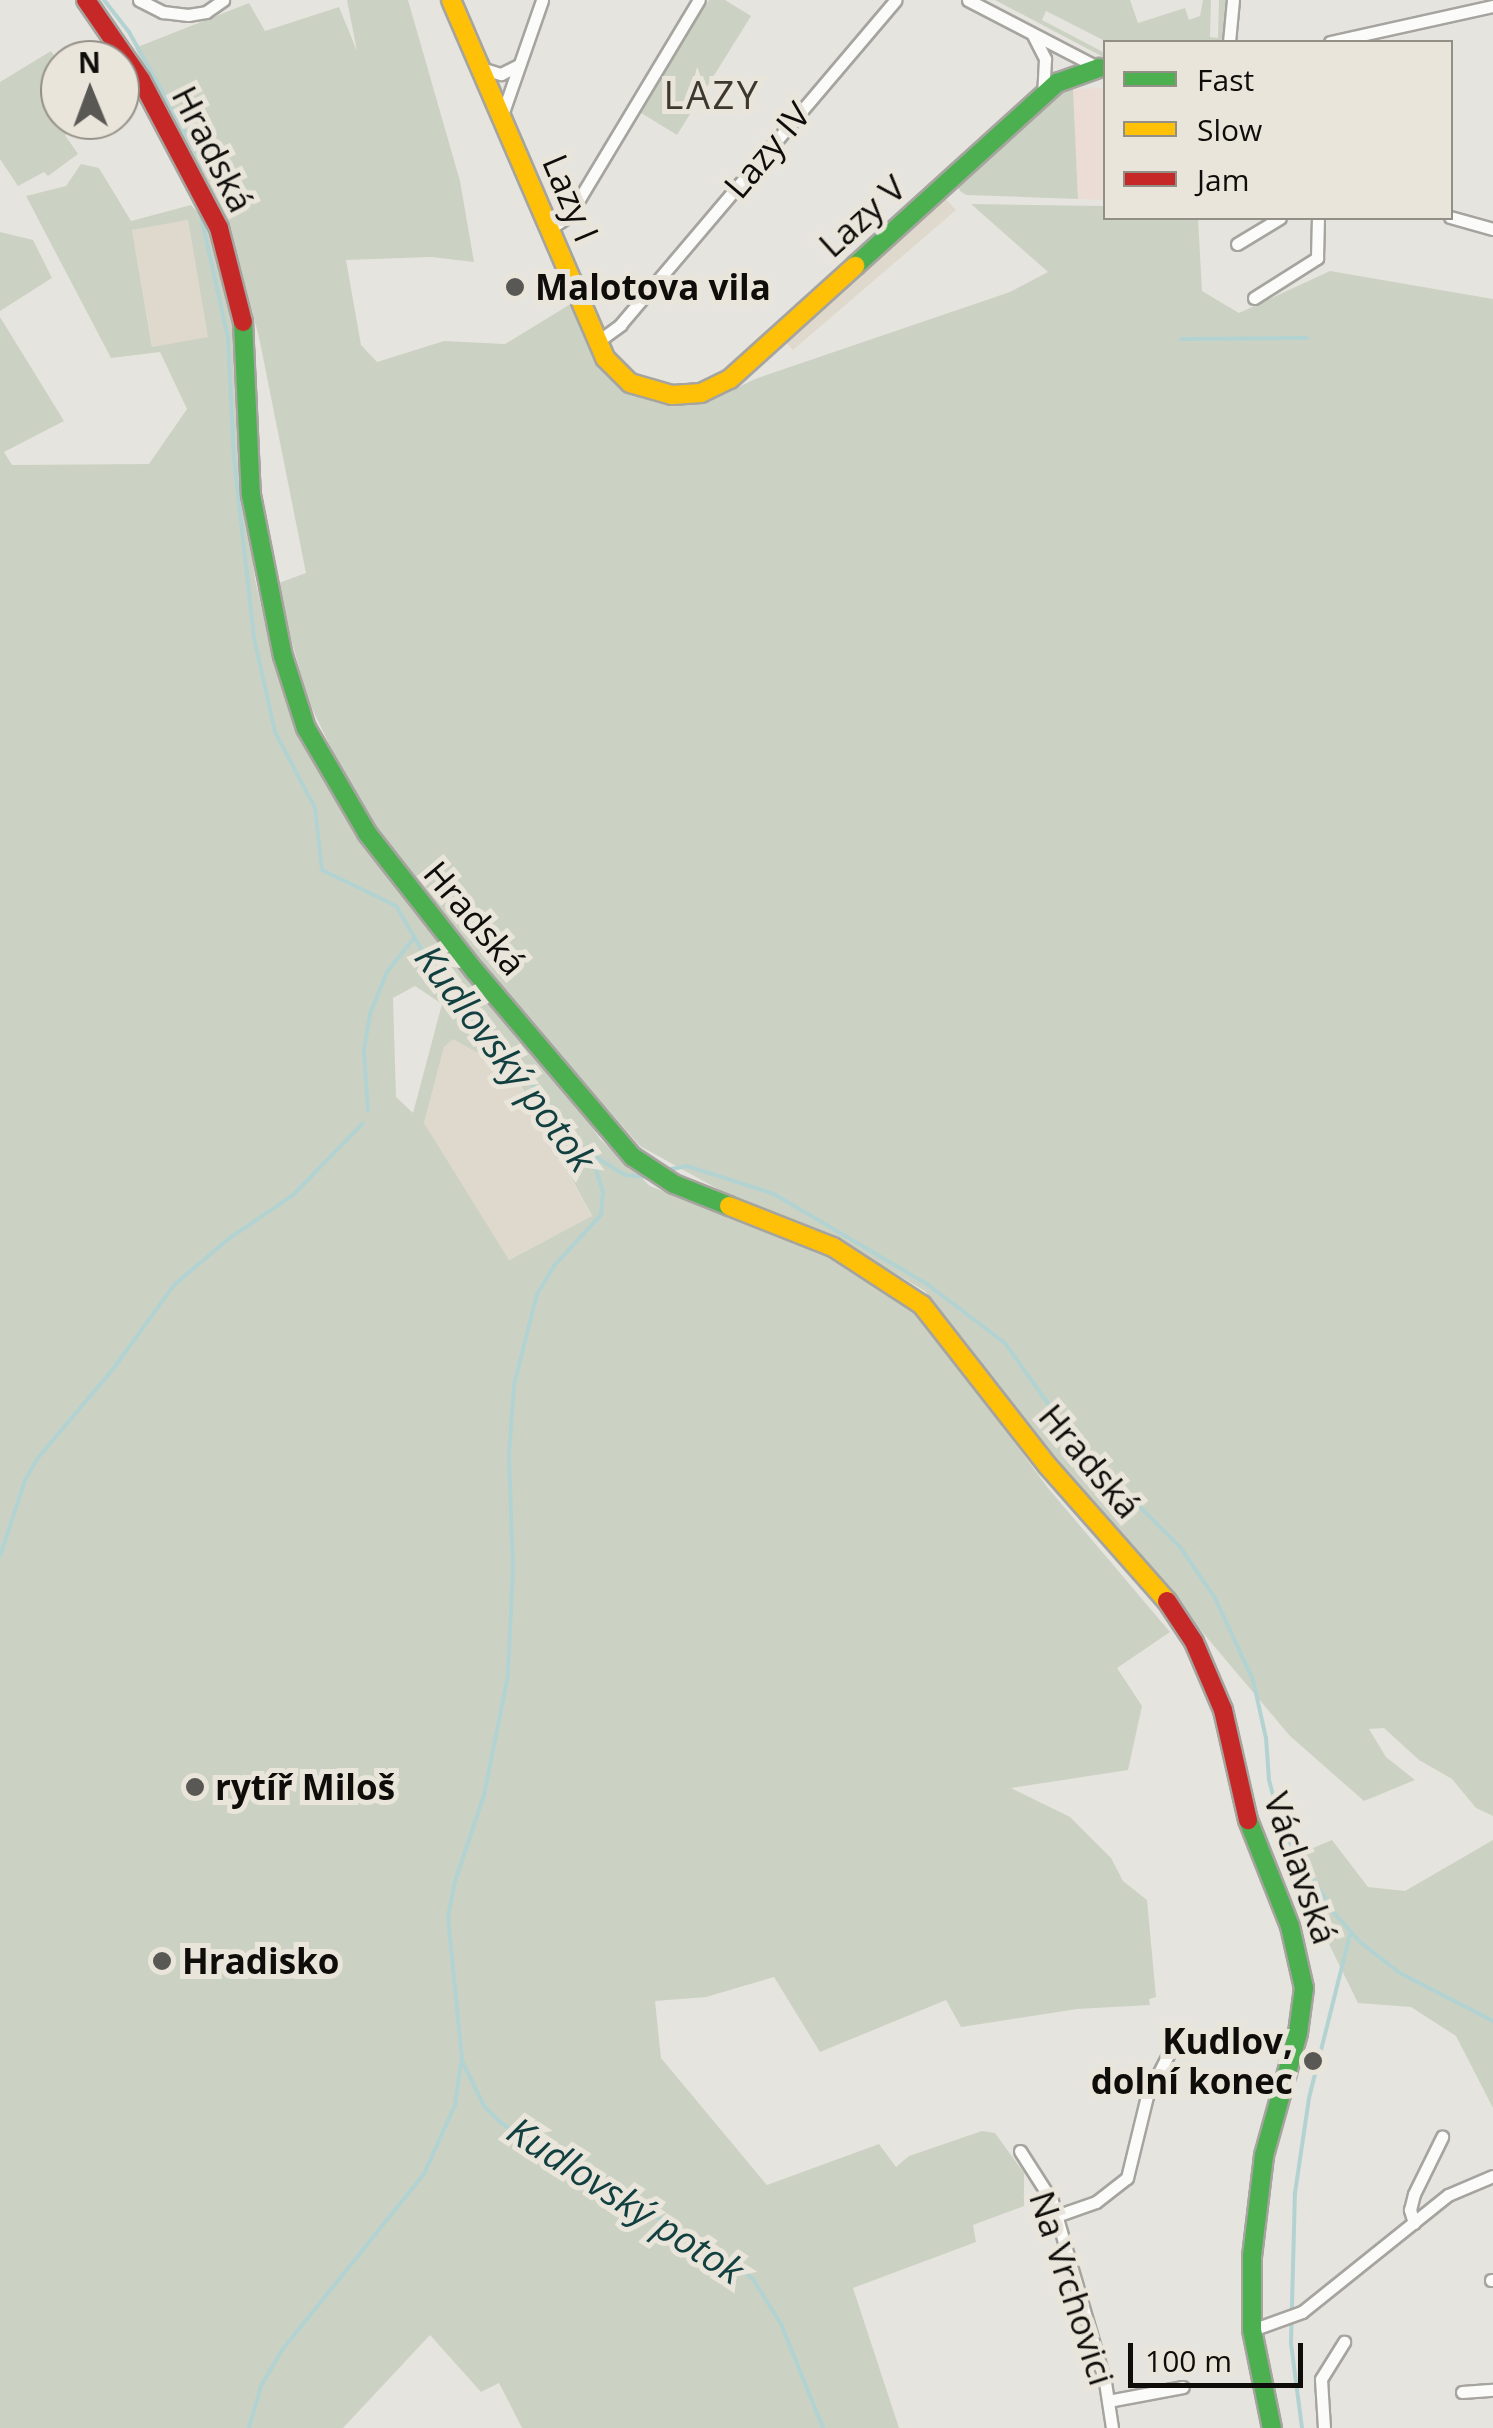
<!DOCTYPE html>
<html>
<head>
<meta charset="utf-8">
<style>
	body { margin:0 }
	#map { position:relative; width:1493px; height:2428px; overflow:hidden; background:#e6e4de; font-family:"Open Sans",sans-serif }
	div>[style] { position:absolute }
	[style*='--x'] { left:calc(var(--x)*1px); top:calc(var(--y)*1px); width:calc(var(--w)*1px); rotate:calc(var(--a)*1deg) }
	.built>* { inset:0; background:#dfd9cd; transform-origin:0 0 }
	.education>* { inset:0; background:#ebdcd6 }
	.green>* { inset:0; background:#ccd2c3 }
	.stream>* { height:4px; margin:-2px; padding:0 2px; transform-origin:2px; border-radius:2px; background:#b2d3d2 }
	.roads { filter:drop-shadow(2px 0 #a6a49f) drop-shadow(-2px 0 #a6a49f) drop-shadow(0 2px #a6a49f) drop-shadow(0 -2px #a6a49f) }
	.street>* { height:11px; margin:-5.5px; padding:0 5.5px; transform-origin:5.5px; border-radius:5.5px; background:#fbfbfa }
	.fast>* { height:18px; margin:-9px; padding:0 9px; transform-origin:9px; border-radius:9px; background:#4caf50 }
	.slow>* { height:18px; margin:-9px; padding:0 9px; transform-origin:9px; border-radius:9px; background:#ffc107 }
	.jam>* { height:18px; margin:-9px; padding:0 9px; transform-origin:9px; border-radius:9px; background:#c62828 }
	.dots>* { width:28px; height:28px; translate:-50% -50%; box-sizing:border-box; border:5px solid #eae5db; border-radius:50% }
	span { translate:-50% -50%; white-space:nowrap; text-align:center; line-height:1.15; -webkit-text-stroke:10px #eae5db; paint-order:stroke }
	.street-label { font-size:35px; color:#0f0d0a }
	.poi-label { font-size:35px; color:#0f0d0a; font-weight:700 }
	.left { translate:0 -50%; text-align:left }
	.right { translate:-100% -50%; text-align:right }
	.neighbourhood-label { font-size:38px; color:#3c3830; letter-spacing:2.5px }
	.water-label { font-size:38px; color:#124041; font-style:italic }
	.legend { position:absolute; left:1103px; top:40px; width:350px; height:180px; box-sizing:border-box; background:#eae5db; border:2px solid #928f87; margin:0; padding:12px 18px; list-style:none; font-size:30px; color:#0f0d0a }
	.legend li { display:flex; align-items:center; gap:20px; height:50px }
	.legend b { width:50px; border:2px solid #928f87 }
	.north { position:absolute; left:40px; top:40px; width:100px; height:100px; box-sizing:border-box; background:#eae5db; border:2px solid #928f87; border-radius:50%; rotate:359deg; font-size:28px; font-weight:700; line-height:40px; text-align:center; color:#0f0d0a }
	.north::after { content:''; display:block; margin:auto; width:35px; height:45px; background:#5a5854; clip-path:polygon(50% 0,100% 100%,50% 72%,0 100%) }
	.scale { position:absolute; left:1128px; top:2343px; width:175px; height:45px; box-sizing:border-box; border:5px solid #0f0d0a; border-top:0; padding-left:12px; font-size:30px; line-height:35px; white-space:nowrap; color:#0f0d0a; -webkit-text-stroke:8px #eae5db; paint-order:stroke }
</style>
</head>
<body>
<div id="map">
	<div class="built">
		<div style="clip-path:polygon(943px 196px,956px 210px,793px 350px,783px 339px)"></div>
		<div style="left:188px;top:220px;width:120px;height:57px;rotate:80deg"></div>
		<div style="clip-path:polygon(453px 1038px,513px 1073px,592px 1217px,508px 1260px,424px 1123px,444px 1047px)"></div>
	</div>
	<div class="education">
		<div style="clip-path:polygon(1105px 88px,1105px 200px,1078px 199px,1073px 89px)"></div>
	</div>
	<div class="green">
		<div style="clip-path:polygon(347px 0,408px 0,460px 181px,474px 262px,431px 257px,346px 260px,361px 345px,377px 362px,444px 341px,505px 344px,574px 302px,611px 377px,652px 397px,708px 402px,755px 379px,1010px 292px,1048px 272px,971px 204px,1105px 206px,1106px 218px,1198px 218px,1202px 291px,1239px 313px,1330px 271px,1493px 299px,1493px 1816px,1476px 1808px,1452px 1779px,1419px 1760px,1384px 1728px,1369px 1729px,1386px 1757px,1415px 1780px,1364px 1801px,1290px 1736px,1064px 1468px,925px 1291px,830px 1235px,725px 1193px,640px 1146px,409px 882px,354px 796px,308px 700px,276px 584px,306px 573px,259px 337px,238px 258px,221px 212px,135px 48px,249px 3px,265px 31px,339px 7px,357px 51px)"></div>
		<div style="clip-path:polygon(709px 0,725px 0,751px 16px,677px 135px,638px 111px)"></div>
		<div style="clip-path:polygon(995px 0,1130px 0,1138px 23px,1185px 8px,1189px 20px,1200px 16px,1203px 0,1211px 0,1210px 37px,1218px 38px,1219px 0,1229px 0,1224px 42px,1107px 42px,1046px 11px,1042px 20px,1105px 53px,1105px 58px)"></div>
		<div style="clip-path:polygon(51px 51px,60px 64px,60px 120px,88px 120px,65px 135px,78px 154px,48px 176px,44px 172px,18px 186px,0 159px,0 82px)"></div>
		<div style="clip-path:polygon(1065px 87px,1073px 89px,1078px 199px,966px 195px,960px 191px,957px 185px)"></div>
		<div style="clip-path:polygon(evenodd,81px 164px,99px 168px,131px 221px,191px 205px,213px 229px,241px 347px,242px 466px,255px 579px,276px 671px,304px 744px,336px 801px,397px 885px,562px 1082px,600px 1139px,650px 1186px,822px 1254px,889px 1290px,931px 1329px,1048px 1488px,1170px 1632px,1117px 1668px,1142px 1706px,1128px 1770px,1011px 1788px,1070px 1817px,1111px 1858px,1123px 1881px,1147px 1900px,1156px 1997px,1149px 1999px,1150px 2005px,1077px 2009px,961px 2027px,946px 2000px,820px 2052px,774px 1977px,706px 1997px,655px 2001px,661px 2058px,767px 2185px,879px 2144px,896px 2167px,909px 2156px,982px 2131px,995px 2133px,1024px 2173px,1024px 2206px,973px 2225px,976px 2242px,853px 2288px,899px 2428px,522px 2428px,499px 2383px,481px 2392px,430px 2335px,343px 2428px,0 2428px,0 317px,64px 421px,4px 452px,12px 465px,149px 464px,187px 409px,160px 352px,111px 358px,26px 196px,66px 186px,81px 164px,188px 220px,208px 337px,152px 347px,132px 230px,188px 220px,81px 164px,415px 986px,442px 1004px,413px 1113px,396px 1097px,393px 998px,415px 986px,81px 164px,453px 1039px,514px 1073px,592px 1216px,509px 1260px,424px 1123px,444px 1047px,453px 1039px)"></div>
		<div style="clip-path:polygon(0 232px,33px 240px,52px 278px,0 311px)"></div>
		<div style="clip-path:polygon(1332px 1840px,1368px 1887px,1405px 1891px,1493px 1840px,1493px 2108px,1456px 2036px,1411px 2007px,1358px 2003px,1287px 1859px)"></div>
	</div>
	<div class="stream">
		<div style="--x:104;--y:0;--w:41;--a:52"></div>
		<div style="--x:129;--y:32;--w:148;--a:60.8"></div>
		<div style="--x:201;--y:161;--w:17;--a:93"></div>
		<div style="--x:199;--y:207;--w:134;--a:77.5"></div>
		<div style="--x:228;--y:338;--w:121;--a:87.2"></div>
		<div style="--x:234;--y:459;--w:180;--a:83.6"></div>
		<div style="--x:254;--y:638;--w:96;--a:77.4"></div>
		<div style="--x:275;--y:732;--w:86;--a:62.2"></div>
		<div style="--x:315;--y:808;--w:62;--a:83.6"></div>
		<div style="--x:322;--y:870;--w:82;--a:25.9"></div>
		<div style="--x:396;--y:906;--w:87;--a:59.6"></div>
		<div style="--x:440;--y:981;--w:42;--a:51.8"></div>
		<div style="--x:466;--y:1014;--w:98;--a:46.7"></div>
		<div style="--x:533;--y:1085;--w:79;--a:51.7"></div>
		<div style="--x:582;--y:1147;--w:23;--a:56"></div>
		<div style="--x:595;--y:1166;--w:27;--a:73"></div>
		<div style="--x:603;--y:1192;--w:23;--a:95"></div>
		<div style="--x:601;--y:1215;--w:69;--a:132.7"></div>
		<div style="--x:554;--y:1266;--w:33;--a:121"></div>
		<div style="--x:537;--y:1294;--w:94;--a:104.2"></div>
		<div style="--x:514;--y:1385;--w:70;--a:94.1"></div>
		<div style="--x:509;--y:1455;--w:112;--a:88"></div>
		<div style="--x:513;--y:1567;--w:108;--a:92.7"></div>
		<div style="--x:508;--y:1675;--w:122;--a:101.3"></div>
		<div style="--x:484;--y:1795;--w:91;--a:108.6"></div>
		<div style="--x:455;--y:1881;--w:37;--a:101"></div>
		<div style="--x:448;--y:1917;--w:145;--a:84.4"></div>
		<div style="--x:462;--y:2061;--w:50;--a:63.9"></div>
		<div style="--x:484;--y:2106;--w:23;--a:45"></div>
		<div style="--x:500;--y:2122;--w:74;--a:35.6"></div>
		<div style="--x:560;--y:2165;--w:173;--a:28.3"></div>
		<div style="--x:712;--y:2247;--w:52;--a:38"></div>
		<div style="--x:753;--y:2279;--w:53;--a:58.1"></div>
		<div style="--x:781;--y:2324;--w:112;--a:68"></div>
		<div style="--x:1181;--y:339;--w:126;--a:-0.5"></div>
		<div style="--x:368;--y:1110;--w:61;--a:-93.8"></div>
		<div style="--x:364;--y:1049;--w:36;--a:-80"></div>
		<div style="--x:370;--y:1014;--w:45;--a:-68"></div>
		<div style="--x:387;--y:972;--w:42;--a:-51.8"></div>
		<div style="--x:589;--y:1153;--w:42;--a:31.4"></div>
		<div style="--x:625;--y:1175;--w:23;--a:5"></div>
		<div style="--x:665;--y:1170;--w:22;--a:-10"></div>
		<div style="--x:687;--y:1166;--w:91;--a:17.8"></div>
		<div style="--x:774;--y:1194;--w:178;--a:30.5"></div>
		<div style="--x:927;--y:1284;--w:98;--a:37.1"></div>
		<div style="--x:1005;--y:1343;--w:123;--a:54.6"></div>
		<div style="--x:1076;--y:1443;--w:147;--a:45"></div>
		<div style="--x:1180;--y:1547;--w:62;--a:55.5"></div>
		<div style="--x:1215;--y:1598;--w:90;--a:65.1"></div>
		<div style="--x:1253;--y:1680;--w:59;--a:77.4"></div>
		<div style="--x:1266;--y:1738;--w:42;--a:85.9"></div>
		<div style="--x:1269;--y:1780;--w:52;--a:75.4"></div>
		<div style="--x:1282;--y:1830;--w:98;--a:57.9"></div>
		<div style="--x:1334;--y:1913;--w:39;--a:48"></div>
		<div style="--x:1360;--y:1942;--w:51;--a:37.8"></div>
		<div style="--x:1400;--y:1973;--w:105;--a:27.3"></div>
		<div style="--x:0;--y:1556;--w:80;--a:-71.8"></div>
		<div style="--x:25;--y:1480;--w:24;--a:-60"></div>
		<div style="--x:37;--y:1459;--w:118;--a:-49.8"></div>
		<div style="--x:113;--y:1369;--w:104;--a:-54"></div>
		<div style="--x:174;--y:1285;--w:70;--a:-40.3"></div>
		<div style="--x:227;--y:1240;--w:80;--a:-34.3"></div>
		<div style="--x:293;--y:1195;--w:100;--a:-45.8"></div>
		<div style="--x:249;--y:2428;--w:44;--a:-74.1"></div>
		<div style="--x:261;--y:2386;--w:42;--a:-59.7"></div>
		<div style="--x:282;--y:2350;--w:226;--a:-51.1"></div>
		<div style="--x:424;--y:2174;--w:76;--a:-65.8"></div>
		<div style="--x:455;--y:2105;--w:42;--a:-81.9"></div>
		<div style="--x:1302;--y:2428;--w:86;--a:-97.4"></div>
		<div style="--x:1291;--y:2343;--w:150;--a:-88.5"></div>
		<div style="--x:1295;--y:2193;--w:96;--a:-81.6"></div>
		<div style="--x:1309;--y:2098;--w:168;--a:-75.9"></div>
	</div>
	<div class="roads">
		<div class="street">
			<div style="--x:139;--y:0;--w:27;--a:27"></div>
			<div style="--x:163;--y:12;--w:25;--a:7"></div>
			<div style="--x:188;--y:15;--w:18;--a:-9"></div>
			<div style="--x:206;--y:12;--w:21;--a:-35"></div>
			<div style="--x:968;--y:0;--w:150;--a:27.4"></div>
			<div style="--x:1033;--y:35;--w:27;--a:63"></div>
			<div style="--x:1045;--y:59;--w:34;--a:93"></div>
			<div style="--x:1229;--y:42;--w:42;--a:-84.6"></div>
			<div style="--x:1330;--y:42;--w:167;--a:-12.5"></div>
			<div style="--x:481;--y:68;--w:21;--a:17"></div>
			<div style="--x:501;--y:74;--w:18;--a:-27"></div>
			<div style="--x:501;--y:118;--w:125;--a:-70.8"></div>
			<div style="--x:1450;--y:217;--w:45;--a:15.6"></div>
			<div style="--x:548;--y:230;--w:25;--a:-34"></div>
			<div style="--x:569;--y:216;--w:252;--a:-59"></div>
			<div style="--x:1237;--y:244;--w:50;--a:-31.2"></div>
			<div style="--x:1254;--y:298;--w:75;--a:-32.4"></div>
			<div style="--x:1317;--y:258;--w:40;--a:-88.6"></div>
			<div style="--x:597;--y:342;--w:29;--a:-36"></div>
			<div style="--x:620;--y:325;--w:426;--a:-49.7"></div>
			<div style="--x:1020;--y:2151;--w:59;--a:57.4"></div>
			<div style="--x:1052;--y:2201;--w:189;--a:73.7"></div>
			<div style="--x:1105;--y:2382;--w:47;--a:81.3"></div>
			<div style="--x:1056;--y:2216;--w:42;--a:-19.3"></div>
			<div style="--x:1096;--y:2202;--w:39;--a:-38"></div>
			<div style="--x:1127;--y:2178;--w:84;--a:-76.3"></div>
			<div style="--x:1147;--y:2096;--w:51;--a:-62.9"></div>
			<div style="--x:1414;--y:2223;--w:14;--a:-107"></div>
			<div style="--x:1410;--y:2210;--w:16;--a:-76"></div>
			<div style="--x:1414;--y:2194;--w:64;--a:-63.8"></div>
			<div style="--x:1491;--y:2280;--w:2;--a:0"></div>
			<div style="--x:1252;--y:2330;--w:53;--a:-19.8"></div>
			<div style="--x:1302;--y:2312;--w:187;--a:-38.7"></div>
			<div style="--x:1448;--y:2195;--w:49;--a:-22.9"></div>
			<div style="--x:1462;--y:2392;--w:31;--a:-4"></div>
			<div style="--x:1108;--y:2401;--w:76;--a:-10.6"></div>
			<div style="--x:1324;--y:2428;--w:49;--a:-93.5"></div>
			<div style="--x:1321;--y:2379;--w:44;--a:-58.1"></div>
		</div>
		<div class="fast">
			<div style="--x:855;--y:266;--w:273;--a:-42.2"></div>
			<div style="--x:1057;--y:83;--w:45;--a:-19.7"></div>
			<div style="--x:243;--y:322;--w:173;--a:87.4"></div>
			<div style="--x:251;--y:495;--w:164;--a:78.8"></div>
			<div style="--x:283;--y:656;--w:76;--a:72.3"></div>
			<div style="--x:306;--y:728;--w:121;--a:59.8"></div>
			<div style="--x:367;--y:833;--w:175;--a:52"></div>
			<div style="--x:475;--y:971;--w:244;--a:49.7"></div>
			<div style="--x:633;--y:1157;--w:49;--a:33.4"></div>
			<div style="--x:674;--y:1184;--w:59;--a:21.8"></div>
			<div style="--x:1248;--y:1820;--w:114;--a:68.4"></div>
			<div style="--x:1290;--y:1926;--w:64;--a:77.3"></div>
			<div style="--x:1304;--y:1988;--w:45;--a:97.6"></div>
			<div style="--x:1298;--y:2033;--w:128;--a:105.5"></div>
			<div style="--x:1264;--y:2156;--w:101;--a:96.8"></div>
			<div style="--x:1252;--y:2256;--w:74;--a:90"></div>
			<div style="--x:1252;--y:2330;--w:100;--a:78.5"></div>
		</div>
		<div class="slow">
			<div style="--x:451;--y:0;--w:390;--a:66.7"></div>
			<div style="--x:605;--y:358;--w:35;--a:45"></div>
			<div style="--x:630;--y:383;--w:44;--a:15.9"></div>
			<div style="--x:672;--y:395;--w:29;--a:-4"></div>
			<div style="--x:701;--y:393;--w:32;--a:-26"></div>
			<div style="--x:730;--y:379;--w:169;--a:-42.1"></div>
			<div style="--x:729;--y:1206;--w:112;--a:21.5"></div>
			<div style="--x:833;--y:1247;--w:106;--a:33.1"></div>
			<div style="--x:922;--y:1305;--w:203;--a:52"></div>
			<div style="--x:1047;--y:1465;--w:181;--a:48.6"></div>
		</div>
		<div class="jam">
			<div style="--x:86;--y:0;--w:97;--a:55.5"></div>
			<div style="--x:141;--y:80;--w:167;--a:62.2"></div>
			<div style="--x:219;--y:228;--w:97;--a:75.7"></div>
			<div style="--x:1167;--y:1601;--w:49;--a:56.6"></div>
			<div style="--x:1194;--y:1642;--w:74;--a:66.9"></div>
			<div style="--x:1223;--y:1710;--w:113;--a:77.2"></div>
		</div>
	</div>
	<div class="dots">
		<div style="left:515px;top:287px;background:#5a5854"></div>
		<div style="left:195px;top:1787px;background:#5a5854"></div>
		<div style="left:162px;top:1961px;background:#5a5854"></div>
		<div style="left:1313px;top:2061px;background:#5a5854"></div>
	</div>
	<div class="street-label">
		<span style="left:213px;top:149px;rotate:63deg">Hradská</span>
		<span style="left:767px;top:150px;rotate:-50deg">Lazy IV</span>
		<span style="left:571px;top:198px;rotate:67deg">Lazy I</span>
		<span style="left:862px;top:216px;rotate:-42deg">Lazy V</span>
		<span style="left:475px;top:918px;rotate:50deg">Hradská</span>
		<span style="left:1090px;top:1461px;rotate:50deg">Hradská</span>
		<span style="left:1301px;top:1868px;rotate:71deg">Václavská</span>
		<span style="left:1072px;top:2288px;rotate:72deg">Na Vrchovici</span>
	</div>
	<div class="poi-label">
		<span class="left" style="left:535px;top:287px">Malotova vila</span>
		<span class="left" style="left:215px;top:1787px">rytíř Miloš</span>
		<span class="left" style="left:182px;top:1961px">Hradisko</span>
		<span class="right" style="left:1293px;top:2061px">Kudlov,<br>dolní konec</span>
	</div>
	<div class="neighbourhood-label">
		<span style="left:712px;top:95px">LAZY</span>
	</div>
	<div class="water-label">
		<span style="left:506px;top:1058px;rotate:53deg">Kudlovský potok</span>
		<span style="left:626px;top:2200px;rotate:33deg">Kudlovský potok</span>
	</div>
	<ul class="legend">
	<li><b style="height:12px;background:#4caf50"></b>Fast</li>
	<li><b style="height:12px;background:#ffc107"></b>Slow</li>
	<li><b style="height:12px;background:#c62828"></b>Jam</li>
	</ul>
	<div class="north">N</div>
	<div class="scale">100 m</div>
</div>
</body>
</html>
